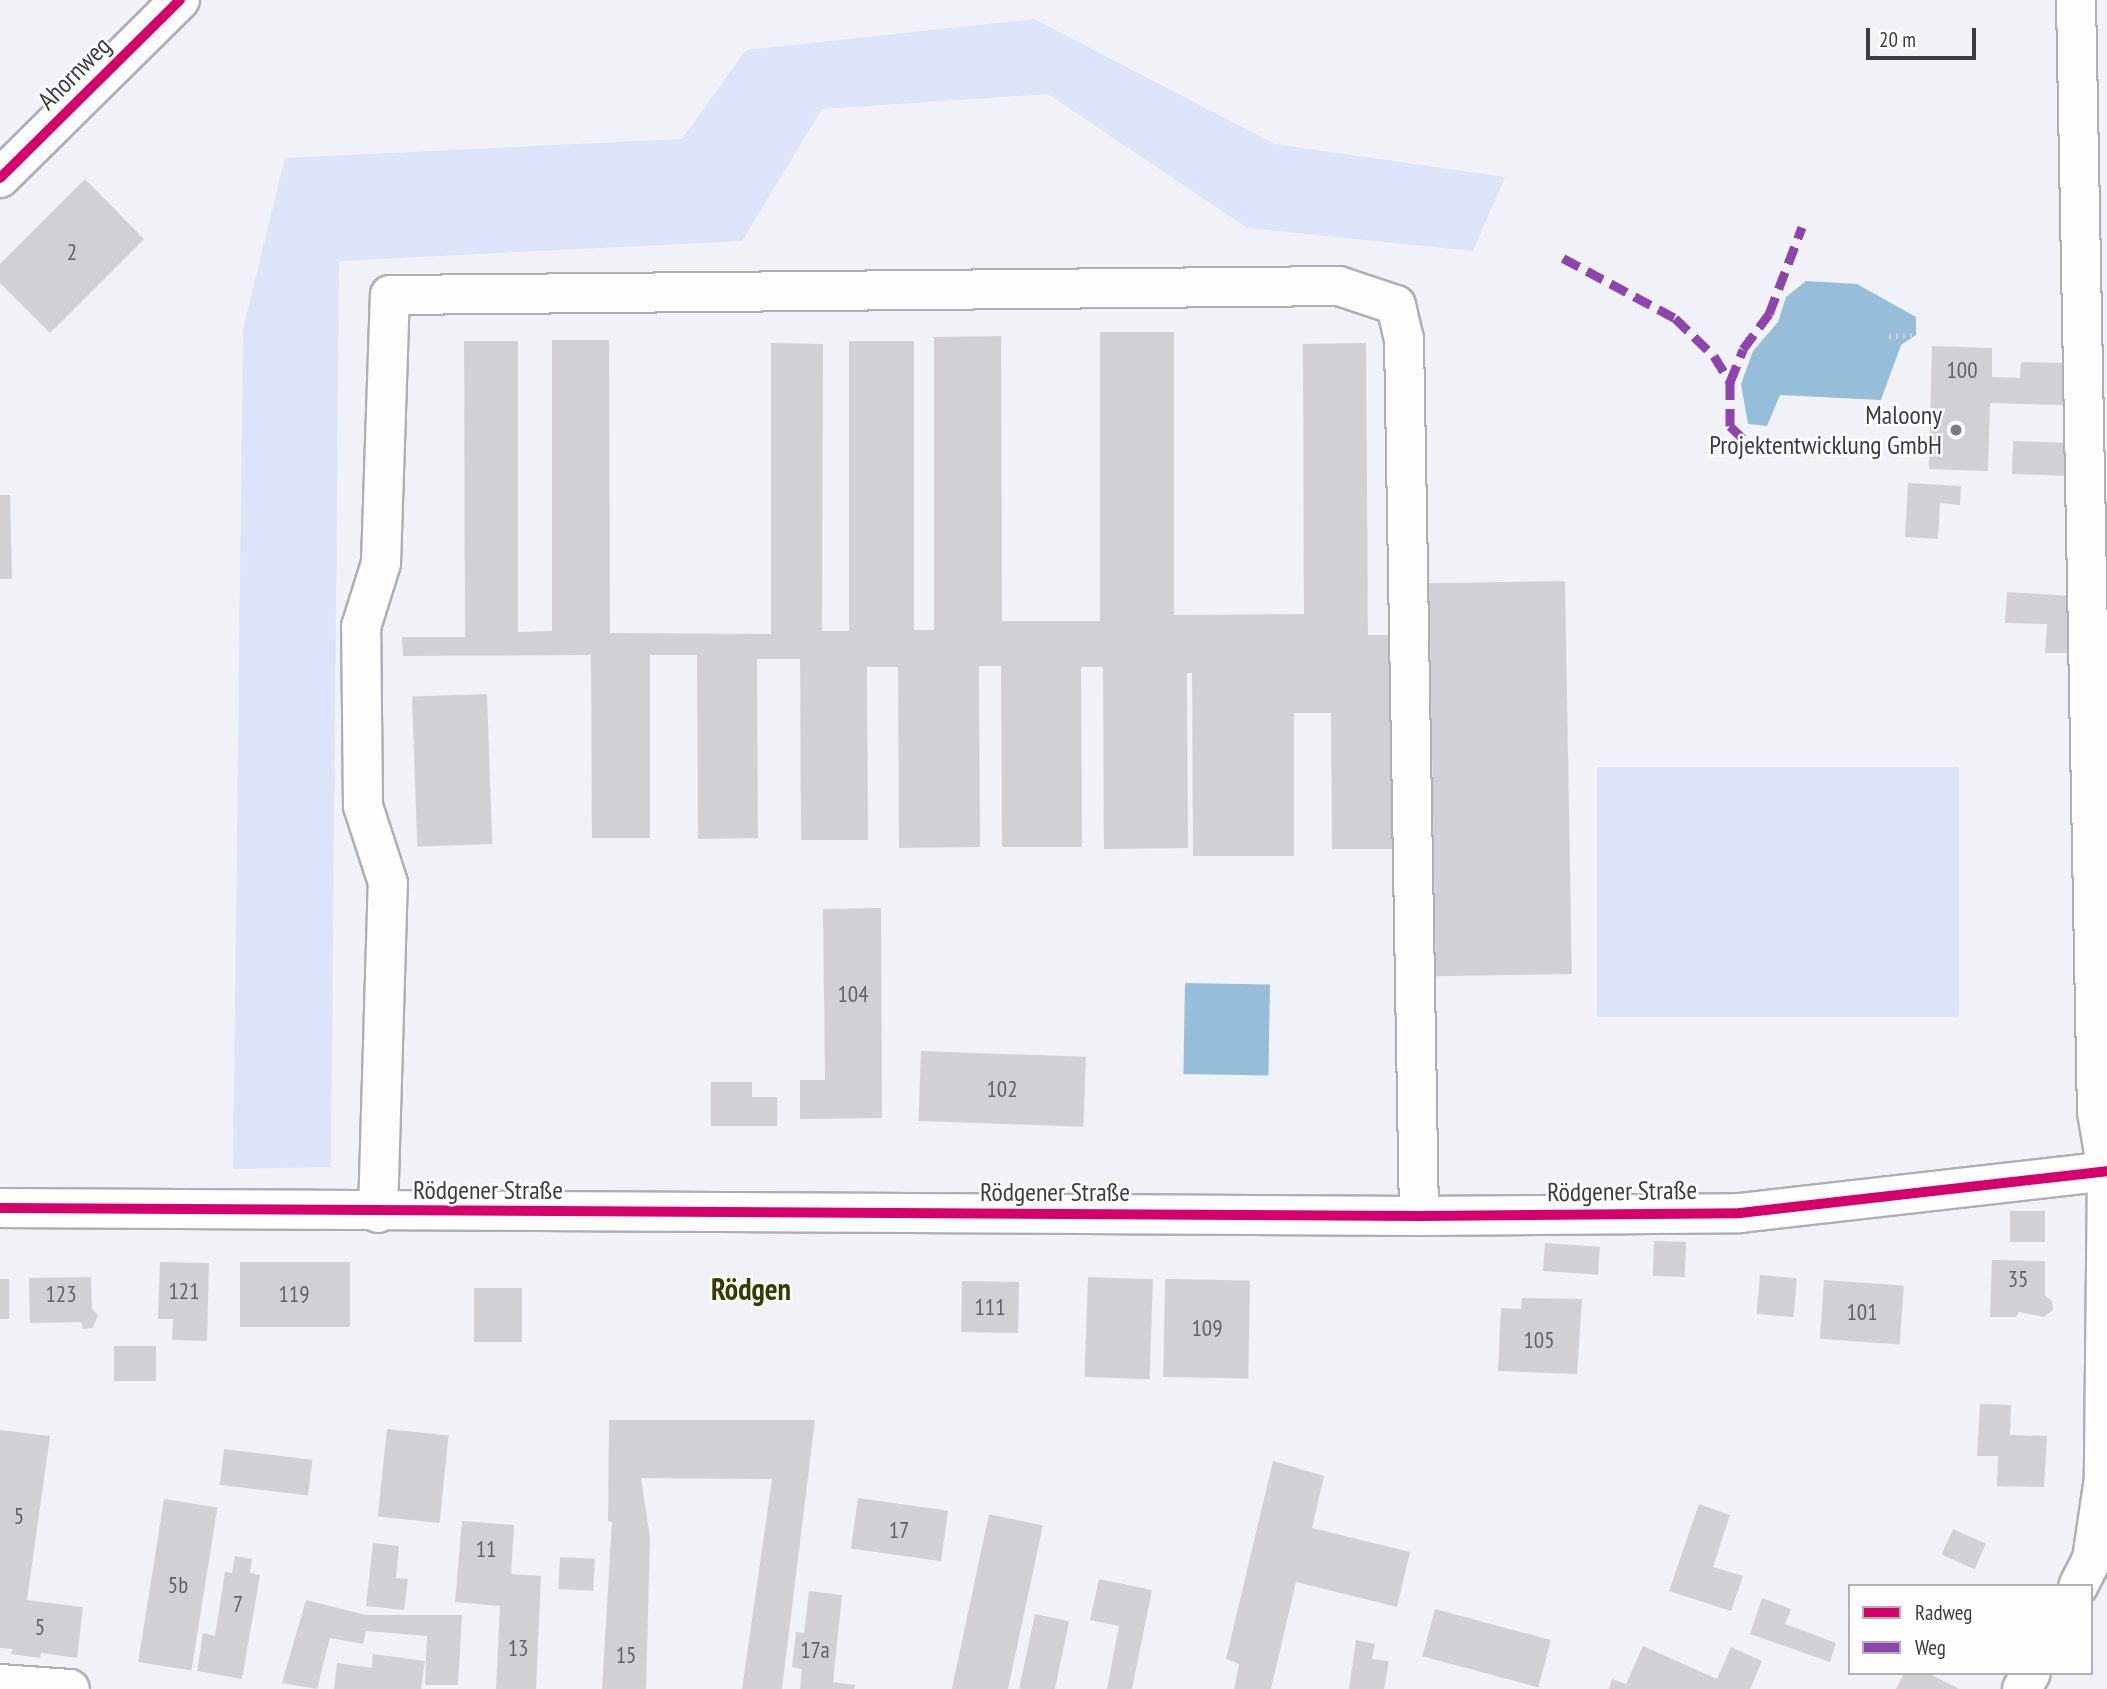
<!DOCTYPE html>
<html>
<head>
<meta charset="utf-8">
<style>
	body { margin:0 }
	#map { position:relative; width:2107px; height:1689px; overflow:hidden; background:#f0f2f8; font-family:"PT Sans Narrow",sans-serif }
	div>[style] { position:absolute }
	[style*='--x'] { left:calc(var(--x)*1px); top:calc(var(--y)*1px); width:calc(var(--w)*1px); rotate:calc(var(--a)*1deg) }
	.green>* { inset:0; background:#dde3f8; transform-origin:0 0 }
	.water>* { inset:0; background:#97bed8; transform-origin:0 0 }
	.building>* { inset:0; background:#d1d0d4; transform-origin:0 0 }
	.path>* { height:4.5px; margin-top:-2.25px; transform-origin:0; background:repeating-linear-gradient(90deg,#d1d1d3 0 2px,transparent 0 7px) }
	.roads { filter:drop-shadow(2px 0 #aeafb4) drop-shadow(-2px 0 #aeafb4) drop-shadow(0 2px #aeafb4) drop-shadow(0 -2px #aeafb4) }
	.minor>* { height:38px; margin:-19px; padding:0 19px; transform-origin:19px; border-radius:19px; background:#fdfdfe }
	.quiet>* { height:9px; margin-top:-4.5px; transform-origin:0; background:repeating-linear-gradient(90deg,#8e44ad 0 18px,transparent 0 27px) }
	.cycleway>* { height:10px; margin:-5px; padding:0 5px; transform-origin:5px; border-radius:5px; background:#d6006c }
	.dots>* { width:19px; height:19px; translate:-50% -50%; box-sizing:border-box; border:4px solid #fefefe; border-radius:50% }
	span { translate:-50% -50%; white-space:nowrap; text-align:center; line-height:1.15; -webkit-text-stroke:5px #fefefe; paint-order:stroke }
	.number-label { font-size:23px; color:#606266 }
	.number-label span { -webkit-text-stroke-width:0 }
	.street-label { font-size:26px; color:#3b3d41 }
	.poi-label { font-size:26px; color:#3b3d41 }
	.right { translate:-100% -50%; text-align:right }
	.quarter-label { font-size:30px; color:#343c00; font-weight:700 }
	.legend { position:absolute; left:1848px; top:1584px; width:245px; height:91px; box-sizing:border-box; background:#fefefe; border:2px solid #b0b1b2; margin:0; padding:9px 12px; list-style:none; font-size:21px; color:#3b3d41 }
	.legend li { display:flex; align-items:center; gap:14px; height:35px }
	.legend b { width:35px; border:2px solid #b0b1b2 }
	.scale { position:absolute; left:1866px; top:28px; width:110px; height:32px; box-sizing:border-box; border:4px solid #3b3d41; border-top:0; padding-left:9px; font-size:21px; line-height:24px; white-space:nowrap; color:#3b3d41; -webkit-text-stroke:5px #fefefe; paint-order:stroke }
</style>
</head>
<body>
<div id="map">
	<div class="green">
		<div style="clip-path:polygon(1034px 19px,1275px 144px,1505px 177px,1473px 251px,1247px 228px,1048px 94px,822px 109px,742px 241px,339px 261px,331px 1167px,233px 1169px,243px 329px,285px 158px,682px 139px,746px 50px)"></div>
		<div style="left:1959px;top:767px;width:250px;height:362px;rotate:90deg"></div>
	</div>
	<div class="water">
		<div style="clip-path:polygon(1806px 281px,1857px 284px,1916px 317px,1916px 335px,1901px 345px,1881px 400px,1780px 395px,1767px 426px,1748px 424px,1741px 384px,1753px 351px,1778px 322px,1786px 297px)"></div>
		<div style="left:1185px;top:983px;width:85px;height:91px;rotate:1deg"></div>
	</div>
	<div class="building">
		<div style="clip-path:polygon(85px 179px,144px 239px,50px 333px,0 283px,0 264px)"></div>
		<div style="clip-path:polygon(1100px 332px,1174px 332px,1174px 615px,1304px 614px,1303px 344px,1366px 343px,1368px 635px,1404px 635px,1405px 849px,1332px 849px,1331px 713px,1294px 713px,1294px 856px,1193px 856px,1192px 673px,1187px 673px,1188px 848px,1104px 849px,1103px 667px,1081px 667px,1082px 847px,1002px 847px,1001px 666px,979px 666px,980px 847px,899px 848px,898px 667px,867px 667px,868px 840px,801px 840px,800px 659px,757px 659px,758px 838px,698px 839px,697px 655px,650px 655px,650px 838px,592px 838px,591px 655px,403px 656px,402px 637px,465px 637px,464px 341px,518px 341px,518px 632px,552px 631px,552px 340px,609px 340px,610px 633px,771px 634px,771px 343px,823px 344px,822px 631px,849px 631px,849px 341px,914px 341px,914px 630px,934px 630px,934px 337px,1001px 336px,1002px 621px,1100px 621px)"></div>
		<div style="clip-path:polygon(1932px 346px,1992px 348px,1992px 377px,2020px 378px,2021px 362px,2064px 363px,2063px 405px,1990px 403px,1988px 471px,1929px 469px)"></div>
		<div style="left:2013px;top:441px;width:52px;height:33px;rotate:2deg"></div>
		<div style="clip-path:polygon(1908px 483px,1961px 486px,1960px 505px,1940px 503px,1938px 539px,1905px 537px)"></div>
		<div style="clip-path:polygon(0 495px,10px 495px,12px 579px,0 579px)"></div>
		<div style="left:1565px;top:581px;width:393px;height:136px;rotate:89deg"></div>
		<div style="clip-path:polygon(2007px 592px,2071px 596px,2072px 653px,2045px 653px,2047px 624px,2005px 623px)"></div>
		<div style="left:487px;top:694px;width:150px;height:75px;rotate:88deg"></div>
		<div style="clip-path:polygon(881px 908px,882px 1118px,800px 1119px,800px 1080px,825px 1080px,823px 909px)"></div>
		<div style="left:921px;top:1051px;width:165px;height:70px;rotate:2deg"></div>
		<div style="clip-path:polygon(711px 1082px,752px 1082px,752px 1097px,777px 1097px,777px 1126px,711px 1126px)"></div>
		<div style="left:2010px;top:1211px;width:35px;height:31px"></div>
		<div style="left:1654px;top:1241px;width:32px;height:35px;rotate:2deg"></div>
		<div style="left:1545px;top:1243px;width:55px;height:28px;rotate:4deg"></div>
		<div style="clip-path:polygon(1992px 1260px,2045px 1261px,2045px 1296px,2052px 1301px,2053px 1310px,2044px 1317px,2019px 1312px,2016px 1317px,1990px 1317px)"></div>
		<div style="clip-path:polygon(160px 1262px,209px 1263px,207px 1341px,172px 1340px,173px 1319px,158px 1319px)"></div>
		<div style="left:240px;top:1262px;width:110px;height:65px"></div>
		<div style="left:1760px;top:1275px;width:37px;height:39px;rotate:5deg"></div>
		<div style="clip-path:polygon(91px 1277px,92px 1309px,98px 1315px,93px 1328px,83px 1329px,81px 1322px,30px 1323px,29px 1278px)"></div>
		<div style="left:1088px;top:1277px;width:65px;height:100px;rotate:2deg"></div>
		<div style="left:0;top:1279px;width:9px;height:40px"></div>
		<div style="left:1165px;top:1279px;width:85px;height:98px;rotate:1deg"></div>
		<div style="left:1824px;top:1280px;width:80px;height:59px;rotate:4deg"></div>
		<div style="left:962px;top:1281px;width:57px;height:51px;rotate:1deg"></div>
		<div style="left:474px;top:1288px;width:48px;height:54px"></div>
		<div style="clip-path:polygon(1522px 1298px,1582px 1299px,1577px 1374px,1498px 1371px,1501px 1308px,1521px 1309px)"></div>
		<div style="left:114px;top:1346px;width:42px;height:35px"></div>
		<div style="clip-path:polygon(1980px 1404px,2011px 1405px,2010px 1435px,2047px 1436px,2044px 1487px,1997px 1486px,1998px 1456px,1977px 1456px)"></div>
		<div style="clip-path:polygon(609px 1420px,815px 1420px,782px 1689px,742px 1689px,772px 1479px,641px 1478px,650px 1538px,646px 1689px,602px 1689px,612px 1522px,608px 1521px)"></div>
		<div style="left:387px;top:1429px;width:62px;height:88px;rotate:6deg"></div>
		<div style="clip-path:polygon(0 1430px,50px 1436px,27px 1600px,83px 1607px,77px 1658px,41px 1653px,40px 1658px,11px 1654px,13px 1649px,0 1648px)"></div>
		<div style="left:224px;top:1449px;width:89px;height:36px;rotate:7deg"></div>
		<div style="clip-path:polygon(1273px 1461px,1324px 1476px,1312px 1528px,1410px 1552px,1397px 1607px,1296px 1582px,1271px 1689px,1234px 1689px,1239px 1664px,1226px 1659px)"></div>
		<div style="left:858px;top:1498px;width:91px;height:51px;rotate:8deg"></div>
		<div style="left:164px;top:1499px;width:54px;height:165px;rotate:9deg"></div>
		<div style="clip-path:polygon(1699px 1504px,1730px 1515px,1713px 1567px,1743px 1576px,1731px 1611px,1669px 1591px)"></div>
		<div style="left:989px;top:1514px;width:55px;height:179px;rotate:12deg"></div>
		<div style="clip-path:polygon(462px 1521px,514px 1525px,511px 1574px,541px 1576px,536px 1689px,496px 1689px,500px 1606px,455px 1602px)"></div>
		<div style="left:1953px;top:1529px;width:36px;height:28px;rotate:24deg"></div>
		<div style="clip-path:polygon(373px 1543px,399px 1546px,396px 1578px,408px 1579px,404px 1610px,366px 1606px)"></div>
		<div style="clip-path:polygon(235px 1556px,252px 1559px,250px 1573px,260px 1575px,242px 1679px,197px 1671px,203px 1633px,215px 1636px,225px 1572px,232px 1573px)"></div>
		<div style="left:560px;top:1557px;width:35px;height:32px;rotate:3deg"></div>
		<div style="clip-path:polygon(1099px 1579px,1152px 1590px,1132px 1689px,1107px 1689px,1119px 1626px,1090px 1620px)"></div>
		<div style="clip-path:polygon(809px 1591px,842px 1595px,833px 1682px,855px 1685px,854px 1689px,800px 1689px,802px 1669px,792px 1667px,796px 1632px,804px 1633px)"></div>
		<div style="clip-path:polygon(1762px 1598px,1791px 1609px,1785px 1624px,1836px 1643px,1830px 1662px,1750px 1634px)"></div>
		<div style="clip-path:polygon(306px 1600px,366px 1615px,462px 1615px,458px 1685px,425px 1685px,427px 1636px,366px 1631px,363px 1644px,330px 1638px,317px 1689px,282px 1683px)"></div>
		<div style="left:1435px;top:1609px;width:120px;height:49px;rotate:15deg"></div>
		<div style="left:1035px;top:1614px;width:35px;height:76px;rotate:12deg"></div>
		<div style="clip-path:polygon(1356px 1640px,1375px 1644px,1372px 1659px,1389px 1661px,1384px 1689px,1349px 1689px)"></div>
		<div style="clip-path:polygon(1643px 1646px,1717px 1679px,1731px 1647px,1762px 1661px,1750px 1689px,1609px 1689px,1612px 1679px,1626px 1684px)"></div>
		<div style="clip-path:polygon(373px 1654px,425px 1661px,421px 1689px,334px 1689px,337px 1663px,372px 1668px)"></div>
		<div style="clip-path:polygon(1904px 1673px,1928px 1673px,1959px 1689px,1896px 1689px)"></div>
	</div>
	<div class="path">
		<div style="--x:1889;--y:336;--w:27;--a:-2"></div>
	</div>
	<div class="roads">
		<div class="minor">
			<div style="--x:2076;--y:0;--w:1112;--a:88.92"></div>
			<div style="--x:2097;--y:1112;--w:60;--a:80.4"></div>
			<div style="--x:2107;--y:1171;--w:307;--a:90.6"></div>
			<div style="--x:2104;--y:1478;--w:82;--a:98.4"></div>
			<div style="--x:2092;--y:1559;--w:30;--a:117"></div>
			<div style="--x:0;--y:178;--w:253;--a:-44.7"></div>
			<div style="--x:0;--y:1208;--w:1419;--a:0.32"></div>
			<div style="--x:1419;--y:1216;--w:321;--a:-0.5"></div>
			<div style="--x:1740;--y:1213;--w:369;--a:-6.5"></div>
			<div style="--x:378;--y:1213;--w:330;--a:-88.3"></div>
			<div style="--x:388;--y:883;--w:81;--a:-108"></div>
			<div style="--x:363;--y:806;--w:179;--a:-90.6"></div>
			<div style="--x:361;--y:627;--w:67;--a:-72.6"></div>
			<div style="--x:381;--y:563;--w:268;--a:-88.1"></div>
			<div style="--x:390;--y:295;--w:949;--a:-0.54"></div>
			<div style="--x:1339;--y:286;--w:60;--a:18.4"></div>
			<div style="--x:1396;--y:305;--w:35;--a:77"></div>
			<div style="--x:1404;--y:339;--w:877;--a:89.02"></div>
			<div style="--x:0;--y:1684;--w:70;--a:4.1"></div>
			<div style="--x:2022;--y:1689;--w:18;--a:-61"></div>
		</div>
	</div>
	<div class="quiet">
		<div style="--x:1563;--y:258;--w:127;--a:28.2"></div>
		<div style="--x:1675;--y:318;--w:54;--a:44.3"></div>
		<div style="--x:1714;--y:356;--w:31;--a:58"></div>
		<div style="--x:1730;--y:382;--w:44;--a:90"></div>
		<div style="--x:1730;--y:426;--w:32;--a:44"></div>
		<div style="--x:1730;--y:382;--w:35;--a:-68"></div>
		<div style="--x:1743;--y:349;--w:44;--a:-53.4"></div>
		<div style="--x:1769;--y:314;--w:93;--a:-69.2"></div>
	</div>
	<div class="cycleway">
		<div style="--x:0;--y:178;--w:253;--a:-44.7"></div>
		<div style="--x:0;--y:1208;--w:1419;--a:0.32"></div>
		<div style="--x:1419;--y:1216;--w:321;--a:-0.5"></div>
		<div style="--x:1740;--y:1213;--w:369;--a:-6.5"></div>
	</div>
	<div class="dots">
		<div style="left:1956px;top:430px;background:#7a7c81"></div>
	</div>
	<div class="number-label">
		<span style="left:72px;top:252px">2</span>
		<span style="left:1962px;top:370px">100</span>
		<span style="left:853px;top:994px">104</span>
		<span style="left:1002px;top:1089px">102</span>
		<span style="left:2018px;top:1279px">35</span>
		<span style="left:184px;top:1291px">121</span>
		<span style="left:61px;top:1294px">123</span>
		<span style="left:294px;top:1294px">119</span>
		<span style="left:990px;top:1307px">111</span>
		<span style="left:1862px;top:1312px">101</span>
		<span style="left:1207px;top:1328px">109</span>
		<span style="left:1539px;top:1340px">105</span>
		<span style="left:19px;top:1516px">5</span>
		<span style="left:899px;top:1530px">17</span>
		<span style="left:486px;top:1549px">11</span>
		<span style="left:178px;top:1585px">5b</span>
		<span style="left:238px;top:1604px">7</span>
		<span style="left:40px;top:1627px">5</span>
		<span style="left:518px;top:1648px">13</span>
		<span style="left:815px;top:1650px">17a</span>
		<span style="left:626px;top:1655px">15</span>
	</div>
	<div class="street-label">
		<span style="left:74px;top:73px;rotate:-45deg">Ahornweg</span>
		<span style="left:488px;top:1190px">Rödgener Straße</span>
		<span style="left:1622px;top:1191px;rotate:-1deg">Rödgener Straße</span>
		<span style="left:1055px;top:1192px">Rödgener Straße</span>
	</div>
	<div class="poi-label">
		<span class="right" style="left:1942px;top:430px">Maloony<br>Projektentwicklung GmbH</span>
	</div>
	<div class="quarter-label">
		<span style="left:751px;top:1289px">Rödgen</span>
	</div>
	<ul class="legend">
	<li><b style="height:9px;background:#d6006c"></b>Radweg</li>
	<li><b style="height:9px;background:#8e44ad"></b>Weg</li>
	</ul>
	<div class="scale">20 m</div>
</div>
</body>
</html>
